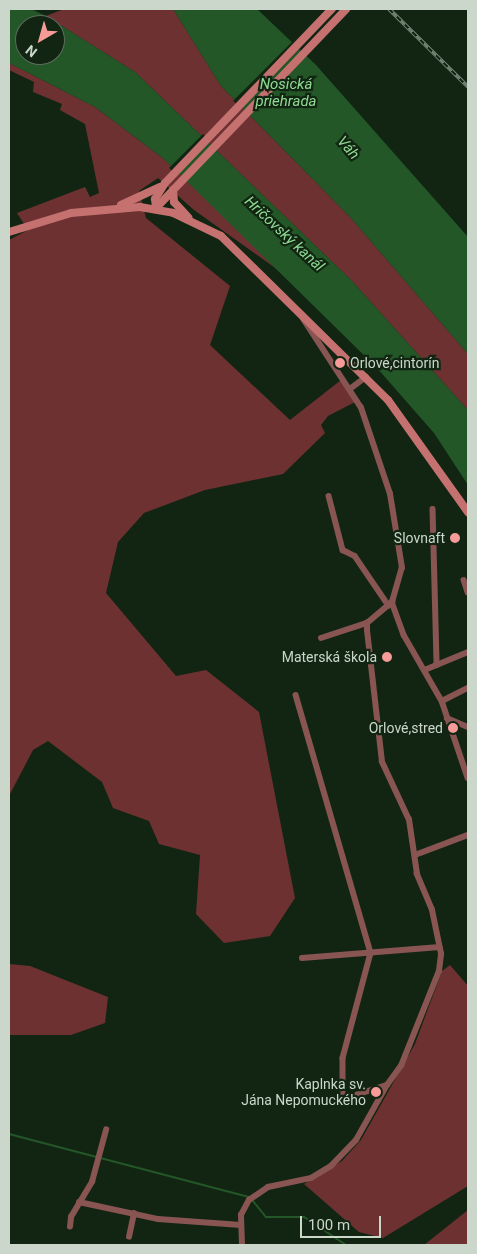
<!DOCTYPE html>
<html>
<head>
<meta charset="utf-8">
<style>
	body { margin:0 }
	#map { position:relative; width:477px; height:1254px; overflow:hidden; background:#122513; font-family:Roboto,sans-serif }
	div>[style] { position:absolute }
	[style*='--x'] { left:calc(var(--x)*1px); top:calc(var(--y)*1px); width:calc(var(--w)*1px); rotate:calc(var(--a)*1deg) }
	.green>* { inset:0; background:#6e3131 }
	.water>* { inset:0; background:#235727 }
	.pier>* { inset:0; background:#122513; transform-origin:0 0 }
	.stream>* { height:2px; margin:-1px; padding:0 1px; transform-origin:1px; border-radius:1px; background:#235727 }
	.street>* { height:5.5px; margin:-2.75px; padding:0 2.75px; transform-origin:2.75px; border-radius:2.75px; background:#895553 }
	.secondary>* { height:8px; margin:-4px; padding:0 4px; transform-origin:4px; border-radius:4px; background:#c47170 }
	.rail>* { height:4px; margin-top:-2px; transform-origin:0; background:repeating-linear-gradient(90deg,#122513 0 5.5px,#758576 0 11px); box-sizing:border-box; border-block:1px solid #758576 }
	.dots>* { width:14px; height:14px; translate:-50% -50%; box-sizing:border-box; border:2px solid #122513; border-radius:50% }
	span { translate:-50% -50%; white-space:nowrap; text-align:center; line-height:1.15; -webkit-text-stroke:4.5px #122513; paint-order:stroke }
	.poi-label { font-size:14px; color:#cad7ca }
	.left { translate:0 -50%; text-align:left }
	.right { translate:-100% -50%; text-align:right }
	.water-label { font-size:15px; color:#8fda92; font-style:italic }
	.frame { position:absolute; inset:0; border:10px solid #cad7ca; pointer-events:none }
	.north { position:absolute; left:15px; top:15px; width:50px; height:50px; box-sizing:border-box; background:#122513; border:1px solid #5c6c5c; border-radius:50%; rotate:218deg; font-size:14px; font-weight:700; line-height:20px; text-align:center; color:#cad7ca }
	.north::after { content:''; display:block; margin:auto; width:18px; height:22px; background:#f59b98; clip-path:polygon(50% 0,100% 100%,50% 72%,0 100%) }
	.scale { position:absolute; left:300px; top:1216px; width:81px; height:22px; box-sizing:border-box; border:2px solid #cad7ca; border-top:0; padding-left:6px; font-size:15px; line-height:18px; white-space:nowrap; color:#cad7ca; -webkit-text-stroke:4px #122513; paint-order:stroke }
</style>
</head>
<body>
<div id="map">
	<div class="green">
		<div style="clip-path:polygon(64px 9px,173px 9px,221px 86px,350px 217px,468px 354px,468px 410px,351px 280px,135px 72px,46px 16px)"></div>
		<div style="clip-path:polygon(9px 63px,95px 107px,164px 159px,281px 272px,194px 210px,158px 178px,139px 191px,146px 218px,230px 286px,210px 345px,290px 420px,341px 380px,355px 402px,328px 416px,321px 425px,325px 433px,283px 474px,205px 490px,144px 513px,118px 542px,106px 593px,176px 676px,206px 670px,259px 712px,295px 898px,270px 936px,224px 943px,196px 914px,200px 855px,159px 844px,149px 821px,113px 808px,102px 782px,48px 741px,33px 750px,9px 796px,9px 240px,28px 230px,17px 213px,85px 187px,90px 197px,99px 193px,85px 124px,60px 110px,62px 104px,33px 92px,34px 82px,9px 70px)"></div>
		<div style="clip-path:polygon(9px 964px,30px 966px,108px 997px,105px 1023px,71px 1035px,9px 1035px)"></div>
		<div style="clip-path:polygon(450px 965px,468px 986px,468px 1186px,383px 1238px,359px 1232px,304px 1184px,342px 1161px,361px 1140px,415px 1044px,442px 971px)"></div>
		<div style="clip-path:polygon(468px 1210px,468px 1245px,424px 1245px)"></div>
	</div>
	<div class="water">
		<div style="clip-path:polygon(evenodd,9px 9px,31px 9px,46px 16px,135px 72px,351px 280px,468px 410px,468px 485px,434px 433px,377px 368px,164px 159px,95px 107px,9px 63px,9px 9px,25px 25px,55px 25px,55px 55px,25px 55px,25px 25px)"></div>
		<div style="clip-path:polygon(173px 9px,257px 9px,316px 65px,468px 237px,468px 354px,350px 217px,221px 86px)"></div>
	</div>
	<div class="pier">
		<div style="left:294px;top:40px;width:10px;height:86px;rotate:45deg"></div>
		<div style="left:203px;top:134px;width:10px;height:48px;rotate:45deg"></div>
	</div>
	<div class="stream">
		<div style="--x:9;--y:1134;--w:248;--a:14.7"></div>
		<div style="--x:253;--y:1201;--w:21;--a:51"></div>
		<div style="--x:266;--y:1217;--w:38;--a:0"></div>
		<div style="--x:304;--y:1217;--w:50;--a:33.7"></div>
	</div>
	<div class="street">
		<div style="--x:350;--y:389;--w:20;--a:-37"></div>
		<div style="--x:329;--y:496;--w:56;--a:75.5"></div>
		<div style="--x:343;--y:550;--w:13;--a:27"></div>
		<div style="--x:355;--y:556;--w:60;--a:55.8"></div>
		<div style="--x:433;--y:509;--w:156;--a:88.5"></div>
		<div style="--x:464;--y:580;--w:13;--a:72"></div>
		<div style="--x:392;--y:602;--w:35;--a:70"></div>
		<div style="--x:404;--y:635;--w:76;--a:60.1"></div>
		<div style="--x:442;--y:701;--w:81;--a:71.3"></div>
		<div style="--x:321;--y:638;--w:48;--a:-18.1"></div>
		<div style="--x:427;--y:669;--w:44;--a:-22.5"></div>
		<div style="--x:296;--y:695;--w:269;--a:73.8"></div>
		<div style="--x:371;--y:953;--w:109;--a:104.9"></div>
		<div style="--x:343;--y:1058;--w:41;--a:90"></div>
		<div style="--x:343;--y:1099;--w:46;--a:-17.7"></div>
		<div style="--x:387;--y:1085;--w:24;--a:-54"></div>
		<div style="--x:401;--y:1066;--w:102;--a:-68.2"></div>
		<div style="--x:439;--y:971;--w:17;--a:-83"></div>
		<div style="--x:441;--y:954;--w:45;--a:-101.6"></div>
		<div style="--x:432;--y:910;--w:39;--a:-113"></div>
		<div style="--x:417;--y:874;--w:55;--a:-98.4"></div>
		<div style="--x:409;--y:820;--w:64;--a:-115"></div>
		<div style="--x:382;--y:762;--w:133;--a:-96.5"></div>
		<div style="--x:367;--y:630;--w:7;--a:-90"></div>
		<div style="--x:367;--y:623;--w:33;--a:-40"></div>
		<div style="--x:392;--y:602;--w:35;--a:-74"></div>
		<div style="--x:402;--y:568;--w:75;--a:-99.2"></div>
		<div style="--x:390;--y:494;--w:91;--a:-108.6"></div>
		<div style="--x:361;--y:408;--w:106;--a:-123.1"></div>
		<div style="--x:442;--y:701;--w:29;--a:-27"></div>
		<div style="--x:447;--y:718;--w:23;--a:23"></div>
		<div style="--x:415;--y:855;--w:57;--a:-20.7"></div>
		<div style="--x:302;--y:958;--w:138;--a:-4.6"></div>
		<div style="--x:79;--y:1202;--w:81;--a:12.1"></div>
		<div style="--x:158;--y:1219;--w:83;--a:4.1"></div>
		<div style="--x:70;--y:1227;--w:10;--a:-84"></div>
		<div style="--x:71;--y:1217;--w:41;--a:-59"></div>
		<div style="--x:92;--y:1182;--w:54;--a:-74.9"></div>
		<div style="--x:129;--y:1237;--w:24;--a:-78"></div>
		<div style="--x:242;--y:1245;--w:30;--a:-92"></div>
		<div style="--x:241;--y:1215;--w:17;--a:-62"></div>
		<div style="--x:249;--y:1200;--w:23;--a:-34"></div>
		<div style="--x:268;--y:1187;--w:44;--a:-11.8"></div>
		<div style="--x:311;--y:1178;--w:23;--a:-31"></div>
		<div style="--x:331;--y:1166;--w:36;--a:-46"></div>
		<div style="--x:356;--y:1140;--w:63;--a:-60.6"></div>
	</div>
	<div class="secondary">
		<div style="--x:173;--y:190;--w:12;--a:85"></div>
		<div style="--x:174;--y:202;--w:21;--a:47"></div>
		<div style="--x:121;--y:205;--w:43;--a:-24.8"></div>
		<div style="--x:156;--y:208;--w:275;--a:-46.3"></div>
		<div style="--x:156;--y:208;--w:9;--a:-96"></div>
		<div style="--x:155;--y:199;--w:19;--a:-58"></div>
		<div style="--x:165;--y:183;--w:241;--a:-46.2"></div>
		<div style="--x:9;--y:232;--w:65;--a:-17"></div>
		<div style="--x:71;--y:213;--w:69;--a:-5"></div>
		<div style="--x:140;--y:207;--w:34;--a:10"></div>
		<div style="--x:173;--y:213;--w:53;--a:25.6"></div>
		<div style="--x:221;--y:236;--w:234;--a:44.5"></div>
		<div style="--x:388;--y:400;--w:138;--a:54.5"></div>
	</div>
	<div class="rail">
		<div style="--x:389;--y:9;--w:111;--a:44.6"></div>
	</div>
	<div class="dots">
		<div style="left:340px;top:363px;background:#f59b98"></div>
		<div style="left:455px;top:538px;background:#f59b98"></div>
		<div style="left:387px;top:657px;background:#f59b98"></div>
		<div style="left:453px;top:728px;background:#f59b98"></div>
		<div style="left:376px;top:1092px;background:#f59b98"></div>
	</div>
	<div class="poi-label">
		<span class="left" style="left:350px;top:363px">Orlové,cintorín</span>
		<span class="right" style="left:445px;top:538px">Slovnaft</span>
		<span class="right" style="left:377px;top:657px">Materská škola</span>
		<span class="right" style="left:443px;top:728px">Orlové,stred</span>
		<span class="right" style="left:366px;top:1092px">Kaplnka sv.<br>Jána Nepomuckého</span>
	</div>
	<div class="water-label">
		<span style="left:286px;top:93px">Nosická<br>priehrada</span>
		<span style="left:348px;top:148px;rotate:49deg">Váh</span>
		<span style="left:284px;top:234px;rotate:43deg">Hričovský kanál</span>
	</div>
	<div class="frame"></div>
	<div class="north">N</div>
	<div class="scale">100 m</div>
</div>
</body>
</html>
